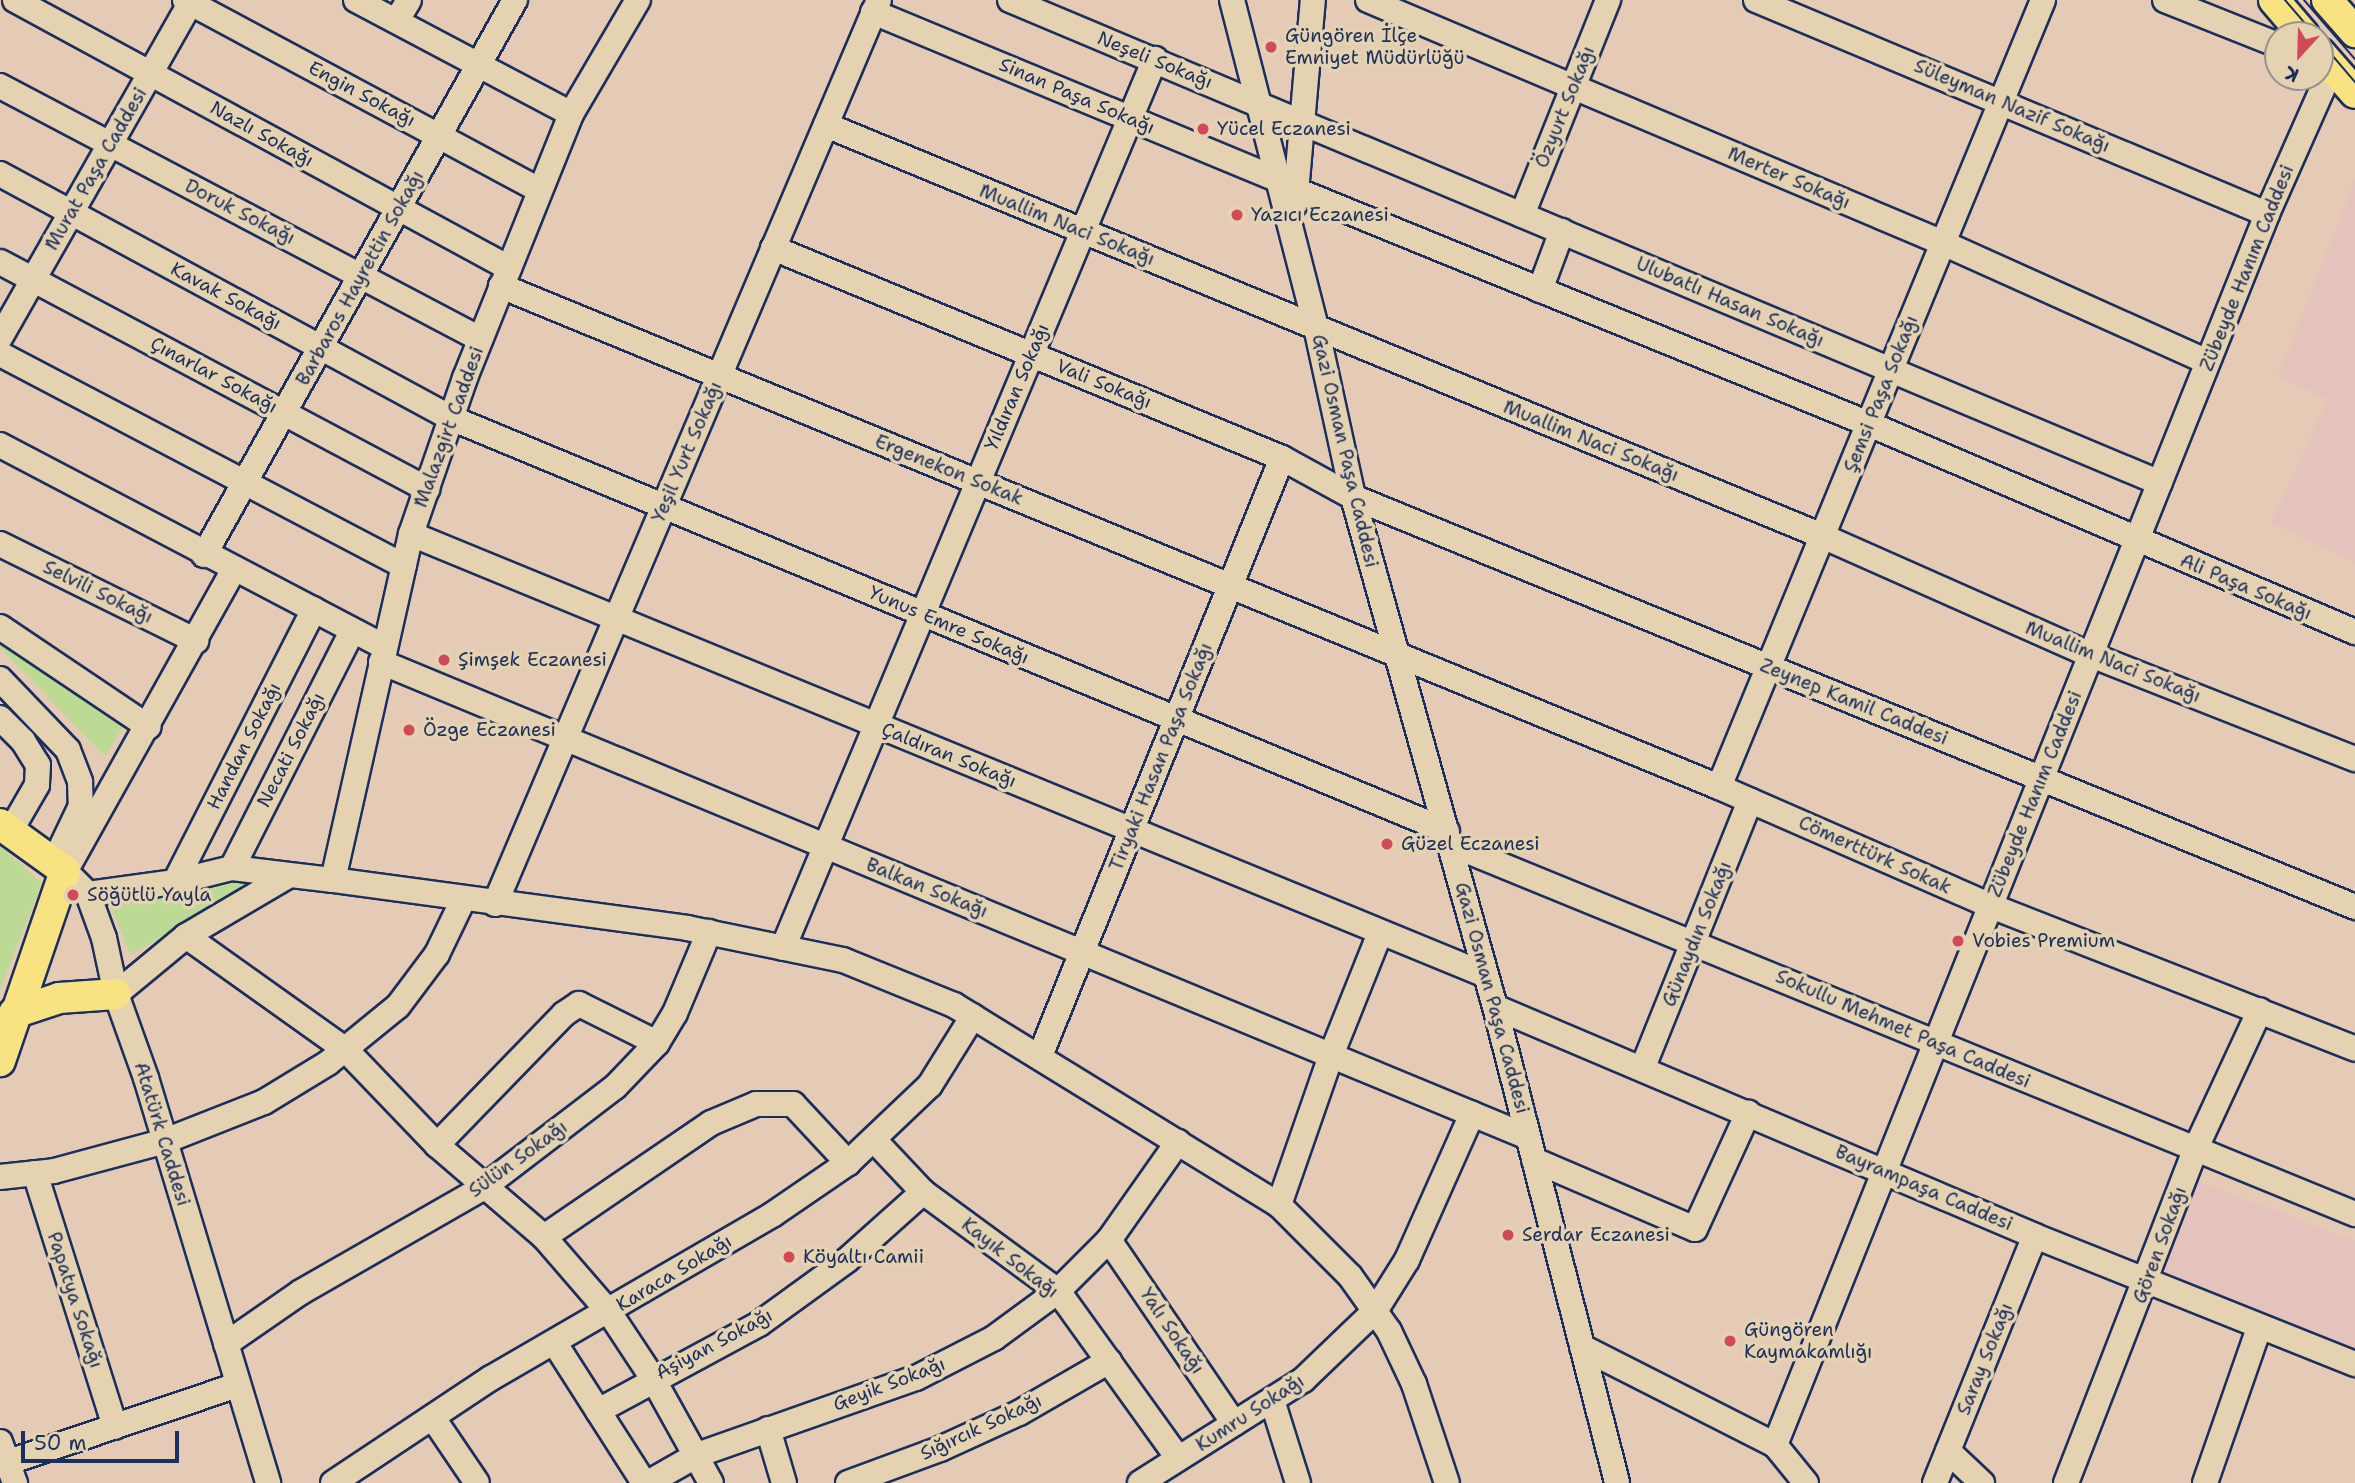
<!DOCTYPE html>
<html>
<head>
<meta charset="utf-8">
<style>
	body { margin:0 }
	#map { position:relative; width:2355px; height:1483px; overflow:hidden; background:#e5cbb5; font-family:"Shantell Sans",sans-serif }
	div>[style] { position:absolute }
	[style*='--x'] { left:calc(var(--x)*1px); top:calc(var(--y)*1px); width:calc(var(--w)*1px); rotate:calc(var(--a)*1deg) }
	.built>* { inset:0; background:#e5c3bc }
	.green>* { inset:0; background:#bcda93 }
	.roads { filter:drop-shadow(2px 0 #1b2f5e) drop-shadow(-2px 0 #1b2f5e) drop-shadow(0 2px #1b2f5e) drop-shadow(0 -2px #1b2f5e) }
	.minor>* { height:24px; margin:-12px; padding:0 12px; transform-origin:12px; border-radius:12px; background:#e5d2b0 }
	.major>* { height:30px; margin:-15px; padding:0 15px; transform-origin:15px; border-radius:15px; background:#f8e281 }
	.tram>* { height:2px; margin:-1px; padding:0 1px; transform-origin:1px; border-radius:1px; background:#1b2f5e }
	.dots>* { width:19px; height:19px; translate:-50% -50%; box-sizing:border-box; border:4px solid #e5d2b0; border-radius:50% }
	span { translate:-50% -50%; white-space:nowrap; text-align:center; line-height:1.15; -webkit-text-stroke:7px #e5d2b0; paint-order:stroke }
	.poi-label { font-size:19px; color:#1b2f5e }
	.left { translate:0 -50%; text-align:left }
	.street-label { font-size:19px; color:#1b2f5e }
	.north { position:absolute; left:2264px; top:21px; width:70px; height:70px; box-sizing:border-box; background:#e5d2b0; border:2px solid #94918f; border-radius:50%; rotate:202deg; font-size:19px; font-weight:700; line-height:28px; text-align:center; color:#1b2f5e }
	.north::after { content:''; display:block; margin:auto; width:24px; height:32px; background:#d1495b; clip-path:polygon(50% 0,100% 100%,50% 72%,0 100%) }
	.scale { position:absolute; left:21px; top:1431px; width:158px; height:32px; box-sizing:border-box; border:4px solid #1b2f5e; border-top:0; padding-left:9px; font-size:21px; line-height:24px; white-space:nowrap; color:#1b2f5e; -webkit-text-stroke:5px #e5d2b0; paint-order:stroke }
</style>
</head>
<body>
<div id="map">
	<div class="built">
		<div style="clip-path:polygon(2355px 180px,2355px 562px,2271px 523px,2328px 399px,2278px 377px)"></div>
		<div style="clip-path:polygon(2197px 1181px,2355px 1241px,2355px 1351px,2161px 1277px)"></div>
	</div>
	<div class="green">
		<div style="clip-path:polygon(0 633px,127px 720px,105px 756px,0 648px)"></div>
		<div style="clip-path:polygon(0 846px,42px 883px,0 990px)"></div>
		<div style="clip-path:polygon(242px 881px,244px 888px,131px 955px,106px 896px)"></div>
	</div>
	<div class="roads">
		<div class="minor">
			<div style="--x:15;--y:0;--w:562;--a:28.48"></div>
			<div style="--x:185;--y:0;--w:402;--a:28.2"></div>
			<div style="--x:356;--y:0;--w:243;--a:27.9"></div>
			<div style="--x:1010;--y:0;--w:1247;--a:22.78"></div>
			<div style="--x:1232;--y:0;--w:338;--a:75.6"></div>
			<div style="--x:1316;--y:327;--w:174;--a:77.7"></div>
			<div style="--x:1353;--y:497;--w:529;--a:74.44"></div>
			<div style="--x:1495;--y:1007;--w:491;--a:75.6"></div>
			<div style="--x:1368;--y:0;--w:624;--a:22.91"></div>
			<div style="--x:1943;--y:243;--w:290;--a:24.2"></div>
			<div style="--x:1756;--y:0;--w:554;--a:22.72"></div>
			<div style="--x:2165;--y:0;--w:122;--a:21.7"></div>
			<div style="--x:873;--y:12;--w:441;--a:22.5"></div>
			<div style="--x:397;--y:20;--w:23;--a:-59"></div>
			<div style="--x:0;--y:86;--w:543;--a:27.79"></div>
			<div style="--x:826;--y:125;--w:1077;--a:22.42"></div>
			<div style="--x:1822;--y:536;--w:294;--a:23.9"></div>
			<div style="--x:2091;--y:655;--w:284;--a:21.5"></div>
			<div style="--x:0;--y:174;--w:513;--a:28.41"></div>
			<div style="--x:451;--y:418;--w:1078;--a:22.52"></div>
			<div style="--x:1296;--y:190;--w:619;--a:22.21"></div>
			<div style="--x:1869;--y:424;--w:529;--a:23.17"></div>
			<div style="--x:1295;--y:204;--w:205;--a:-85"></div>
			<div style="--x:1522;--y:215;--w:232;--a:-68.2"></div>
			<div style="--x:773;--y:248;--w:551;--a:22.42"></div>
			<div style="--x:1282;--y:458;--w:81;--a:28.8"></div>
			<div style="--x:1353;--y:497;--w:1083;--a:22.25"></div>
			<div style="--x:0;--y:262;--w:484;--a:28"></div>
			<div style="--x:501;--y:286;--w:1317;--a:22.36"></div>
			<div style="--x:1719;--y:787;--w:297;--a:23.6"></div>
			<div style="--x:1991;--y:906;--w:391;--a:21.4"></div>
			<div style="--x:1540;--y:290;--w:63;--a:-69.6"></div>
			<div style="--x:0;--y:338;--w:389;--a:-60.4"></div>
			<div style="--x:0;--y:354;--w:456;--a:27.7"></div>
			<div style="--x:0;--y:445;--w:434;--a:27.7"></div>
			<div style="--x:411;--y:534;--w:1162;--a:22.31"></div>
			<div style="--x:0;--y:544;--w:219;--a:26.3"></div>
			<div style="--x:204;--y:555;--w:636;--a:-60.74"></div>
			<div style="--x:233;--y:571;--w:344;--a:119.2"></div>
			<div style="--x:65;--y:871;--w:33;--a:45"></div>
			<div style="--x:88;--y:894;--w:47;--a:70"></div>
			<div style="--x:104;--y:938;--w:57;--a:77.9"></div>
			<div style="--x:116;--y:994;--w:89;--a:70.3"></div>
			<div style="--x:146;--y:1078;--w:423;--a:73.2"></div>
			<div style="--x:0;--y:627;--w:179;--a:33.9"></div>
			<div style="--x:381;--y:662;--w:1241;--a:22.5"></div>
			<div style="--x:0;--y:679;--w:98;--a:46.2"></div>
			<div style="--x:68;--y:750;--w:34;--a:69"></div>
			<div style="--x:80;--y:782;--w:24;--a:88"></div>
			<div style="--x:81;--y:806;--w:55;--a:115.6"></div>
			<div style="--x:0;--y:718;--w:33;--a:45"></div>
			<div style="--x:23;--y:741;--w:28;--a:58"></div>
			<div style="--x:38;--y:765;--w:20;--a:93"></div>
			<div style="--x:37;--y:785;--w:52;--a:120"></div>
			<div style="--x:1719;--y:787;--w:851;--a:-67.62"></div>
			<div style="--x:1450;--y:844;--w:978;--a:22.24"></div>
			<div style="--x:232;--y:868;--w:263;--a:-63.1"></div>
			<div style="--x:333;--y:880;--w:355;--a:-77.3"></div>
			<div style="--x:411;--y:534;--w:165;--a:-70.9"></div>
			<div style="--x:465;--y:378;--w:284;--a:-68.1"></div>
			<div style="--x:571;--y:114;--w:132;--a:-59.6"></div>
			<div style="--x:175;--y:882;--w:306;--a:-63"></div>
			<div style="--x:88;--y:894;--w:88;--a:-7.9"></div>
			<div style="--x:175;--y:882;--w:59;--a:-13.8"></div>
			<div style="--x:232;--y:868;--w:102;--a:6.8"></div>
			<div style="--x:333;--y:880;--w:357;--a:7.7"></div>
			<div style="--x:687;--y:928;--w:159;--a:11.6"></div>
			<div style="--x:843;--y:960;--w:120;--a:22.1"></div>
			<div style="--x:954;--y:1005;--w:382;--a:31.6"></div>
			<div style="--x:1279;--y:1205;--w:100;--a:45"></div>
			<div style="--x:1350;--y:1276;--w:67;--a:54.7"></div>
			<div style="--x:1389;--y:1331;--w:59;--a:64.7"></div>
			<div style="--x:1414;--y:1384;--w:104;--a:71.6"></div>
			<div style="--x:495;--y:904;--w:982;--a:-66.99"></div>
			<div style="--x:186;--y:936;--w:196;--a:35.5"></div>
			<div style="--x:346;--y:1050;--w:132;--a:46.2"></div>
			<div style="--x:437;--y:1145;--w:141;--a:40.7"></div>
			<div style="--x:544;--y:1237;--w:99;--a:49.1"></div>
			<div style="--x:609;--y:1312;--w:78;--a:56.5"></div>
			<div style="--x:652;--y:1377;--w:121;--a:60.9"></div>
			<div style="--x:783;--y:948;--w:964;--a:-67.29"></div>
			<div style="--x:116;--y:994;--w:91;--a:-39.6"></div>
			<div style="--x:186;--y:936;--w:118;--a:-30.5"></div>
			<div style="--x:1495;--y:1007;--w:587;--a:22.98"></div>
			<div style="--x:2035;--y:1236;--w:345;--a:21.8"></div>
			<div style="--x:1040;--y:1056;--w:645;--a:-67.97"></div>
			<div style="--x:1643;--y:1067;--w:287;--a:-68.1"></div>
			<div style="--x:875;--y:1141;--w:70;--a:46.7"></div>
			<div style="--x:923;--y:1192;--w:167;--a:36.3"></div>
			<div style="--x:1058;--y:1291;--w:206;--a:54.3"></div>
			<div style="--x:437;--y:1145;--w:182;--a:-45.9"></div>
			<div style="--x:564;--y:1014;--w:18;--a:-34"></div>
			<div style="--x:579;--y:1004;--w:87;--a:26.6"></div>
			<div style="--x:1534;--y:1160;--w:175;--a:23.2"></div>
			<div style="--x:1695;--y:1229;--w:128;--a:-65.4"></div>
			<div style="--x:35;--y:1173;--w:266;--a:72.5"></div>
			<div style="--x:0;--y:1177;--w:54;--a:-6.3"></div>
			<div style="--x:54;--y:1171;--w:115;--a:-15.1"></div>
			<div style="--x:165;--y:1141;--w:106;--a:-21.5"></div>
			<div style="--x:264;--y:1102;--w:75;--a:-31.4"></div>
			<div style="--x:328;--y:1063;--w:90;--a:-39.2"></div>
			<div style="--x:398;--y:1006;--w:65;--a:-53.1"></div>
			<div style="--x:437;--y:954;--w:60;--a:-64.3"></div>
			<div style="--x:1279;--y:1205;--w:161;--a:-70.8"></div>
			<div style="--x:1332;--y:1053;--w:129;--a:-68.2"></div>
			<div style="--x:544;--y:1237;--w:202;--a:-34.3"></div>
			<div style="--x:711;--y:1123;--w:49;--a:-22.9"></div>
			<div style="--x:756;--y:1104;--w:37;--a:0"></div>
			<div style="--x:793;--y:1104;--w:81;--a:47"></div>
			<div style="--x:1109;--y:1240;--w:222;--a:55.7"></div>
			<div style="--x:554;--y:1342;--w:167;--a:57.4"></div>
			<div style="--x:226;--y:1344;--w:91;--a:-34.7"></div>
			<div style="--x:301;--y:1292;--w:211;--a:-29.8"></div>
			<div style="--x:484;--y:1187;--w:165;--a:-37.4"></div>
			<div style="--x:615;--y:1087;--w:61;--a:-46.3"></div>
			<div style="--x:657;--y:1043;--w:35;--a:-59"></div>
			<div style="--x:675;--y:1013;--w:88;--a:-67.2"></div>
			<div style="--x:1582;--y:1347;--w:216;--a:26.9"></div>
			<div style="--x:1775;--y:1445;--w:49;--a:50.8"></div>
			<div style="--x:1272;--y:1400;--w:87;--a:72.6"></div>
			<div style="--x:598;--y:1411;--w:183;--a:-28.4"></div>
			<div style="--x:759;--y:1324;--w:109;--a:-36"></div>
			<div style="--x:847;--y:1260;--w:102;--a:-41.8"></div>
			<div style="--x:433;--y:1418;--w:78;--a:55.9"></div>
			<div style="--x:768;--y:1429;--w:56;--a:73.5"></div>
			<div style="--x:0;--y:1442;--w:44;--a:69.9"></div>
			<div style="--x:1775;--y:1445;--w:1326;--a:-68.21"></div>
			<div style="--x:2267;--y:214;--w:161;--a:-66.1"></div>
			<div style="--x:2332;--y:67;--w:13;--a:-157"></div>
			<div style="--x:1948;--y:1451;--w:47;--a:43.3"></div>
			<div style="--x:0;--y:1465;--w:251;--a:-18.6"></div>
			<div style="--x:333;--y:1483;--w:190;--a:-33.6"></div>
			<div style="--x:491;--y:1378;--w:325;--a:-30.1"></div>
			<div style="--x:772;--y:1215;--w:92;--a:-34.4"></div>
			<div style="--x:848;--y:1163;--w:113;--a:-43.6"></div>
			<div style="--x:930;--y:1085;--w:81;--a:-58.1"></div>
			<div style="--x:648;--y:1483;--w:56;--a:-29.7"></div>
			<div style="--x:697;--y:1455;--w:232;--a:-19.4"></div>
			<div style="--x:916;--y:1378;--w:88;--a:-27.1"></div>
			<div style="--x:994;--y:1338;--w:79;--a:-36.3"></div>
			<div style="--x:1058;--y:1291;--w:72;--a:-45"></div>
			<div style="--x:1109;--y:1240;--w:120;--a:-54.9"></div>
			<div style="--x:848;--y:1483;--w:98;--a:-20.3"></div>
			<div style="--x:940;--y:1449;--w:87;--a:-24.5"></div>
			<div style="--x:1019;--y:1413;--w:104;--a:-30"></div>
			<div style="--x:1140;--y:1483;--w:193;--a:-32.3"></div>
			<div style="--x:1303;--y:1380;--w:100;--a:-43.8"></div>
			<div style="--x:1375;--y:1311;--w:60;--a:-57.9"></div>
			<div style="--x:1407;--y:1260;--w:160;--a:-66"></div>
			<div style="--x:1935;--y:1483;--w:266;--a:-68"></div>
			<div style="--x:2066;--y:1483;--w:357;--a:-68.8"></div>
			<div style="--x:2195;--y:1150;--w:154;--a:-65.1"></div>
			<div style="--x:2205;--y:1483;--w:164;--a:-70.8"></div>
		</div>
		<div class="major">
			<div style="--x:2274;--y:0;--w:46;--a:49.4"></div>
			<div style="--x:2327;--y:0;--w:43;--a:48.8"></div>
			<div style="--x:2320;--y:53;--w:53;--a:48.8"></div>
			<div style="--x:0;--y:824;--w:80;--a:35.9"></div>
			<div style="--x:65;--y:871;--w:201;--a:108.9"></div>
			<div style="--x:14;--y:1013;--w:47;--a:-18.4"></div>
			<div style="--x:59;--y:998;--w:57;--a:-4"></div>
		</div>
	</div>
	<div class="tram">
		<div style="--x:2285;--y:0;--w:46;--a:49.4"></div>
		<div style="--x:2304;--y:0;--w:78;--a:49.2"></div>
		<div style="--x:2320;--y:41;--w:54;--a:49.5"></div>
	</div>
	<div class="dots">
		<div style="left:1271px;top:47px;background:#d1495b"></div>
		<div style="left:1203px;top:129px;background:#d1495b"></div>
		<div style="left:1237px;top:215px;background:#d1495b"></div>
		<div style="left:444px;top:660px;background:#d1495b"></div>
		<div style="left:409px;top:730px;background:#d1495b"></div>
		<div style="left:1387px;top:844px;background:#d1495b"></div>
		<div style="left:73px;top:895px;background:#d1495b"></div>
		<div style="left:1958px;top:941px;background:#d1495b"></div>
		<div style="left:1508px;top:1235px;background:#d1495b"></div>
		<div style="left:789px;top:1257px;background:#d1495b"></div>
		<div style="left:1730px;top:1341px;background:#d1495b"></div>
	</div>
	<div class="poi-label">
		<span class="left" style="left:1285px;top:47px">Güngören İlçe<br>Emniyet Müdürlüğü</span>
		<span class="left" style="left:1217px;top:129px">Yücel Eczanesi</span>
		<span class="left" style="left:1251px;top:215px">Yazıcı Eczanesi</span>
		<span class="left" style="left:458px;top:660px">Şimşek Eczanesi</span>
		<span class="left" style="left:423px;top:730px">Özge Eczanesi</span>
		<span class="left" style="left:1401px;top:844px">Güzel Eczanesi</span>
		<span class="left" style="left:87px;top:895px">Söğütlü Yayla</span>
		<span class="left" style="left:1972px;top:941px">Vobies Premium</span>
		<span class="left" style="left:1522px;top:1235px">Serdar Eczanesi</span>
		<span class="left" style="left:803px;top:1257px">Köyaltı Camii</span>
		<span class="left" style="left:1744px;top:1341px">Güngören<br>Kaymakamlığı</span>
	</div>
	<div class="street-label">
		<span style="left:1155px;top:60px;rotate:22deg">Neşeli Sokağı</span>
		<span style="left:362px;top:94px;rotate:28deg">Engin Sokağı</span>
		<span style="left:1077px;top:96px;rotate:23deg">Sinan Paşa Sokağı</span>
		<span style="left:2012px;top:106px;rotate:23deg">Süleyman Nazif Sokağı</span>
		<span style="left:1565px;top:107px;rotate:-68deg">Özyurt Sokağı</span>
		<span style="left:262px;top:134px;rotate:29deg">Nazlı Sokağı</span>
		<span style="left:96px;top:169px;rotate:-60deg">Murat Paşa Caddesi</span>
		<span style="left:1789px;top:178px;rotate:23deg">Merter Sokağı</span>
		<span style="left:240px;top:212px;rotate:27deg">Doruk Sokağı</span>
		<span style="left:1067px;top:225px;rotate:22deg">Muallim Naci Sokağı</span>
		<span style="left:2247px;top:268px;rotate:-68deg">Zübeyde Hanım Caddesi</span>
		<span style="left:360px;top:278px;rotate:-61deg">Barbaros Hayrettin Sokağı</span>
		<span style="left:226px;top:296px;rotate:28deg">Kavak Sokağı</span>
		<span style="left:1730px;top:302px;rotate:23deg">Ulubatlı Hasan Sokağı</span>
		<span style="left:214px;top:375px;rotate:28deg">Çınarlar Sokağı</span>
		<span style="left:1104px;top:384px;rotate:22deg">Vali Sokağı</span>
		<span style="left:1017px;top:387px;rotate:-67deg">Yıldıran Sokağı</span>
		<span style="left:1881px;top:394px;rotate:-68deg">Şemsi Paşa Sokağı</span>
		<span style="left:449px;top:427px;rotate:-70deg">Malazgirt Caddesi</span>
		<span style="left:1591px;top:441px;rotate:22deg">Muallim Naci Sokağı</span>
		<span style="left:1345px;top:451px;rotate:77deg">Gazi Osman Paşa Caddesi</span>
		<span style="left:687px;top:452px;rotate:-67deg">Yeşil Yurt Sokağı</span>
		<span style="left:949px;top:470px;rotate:22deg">Ergenekon Sokak</span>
		<span style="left:2246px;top:587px;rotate:23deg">Ali Paşa Sokağı</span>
		<span style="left:98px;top:592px;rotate:26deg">Selvili Sokağı</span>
		<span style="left:949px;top:625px;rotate:23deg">Yunus Emre Sokağı</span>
		<span style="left:2113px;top:662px;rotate:22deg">Muallim Naci Sokağı</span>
		<span style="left:1854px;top:702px;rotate:22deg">Zeynep Kamil Caddesi</span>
		<span style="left:244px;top:746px;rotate:-63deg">Handan Sokağı</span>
		<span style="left:291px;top:750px;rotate:-63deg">Necati Sokağı</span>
		<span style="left:949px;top:755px;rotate:22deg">Çaldıran Sokağı</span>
		<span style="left:1161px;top:757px;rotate:-68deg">Tiryaki Hasan Paşa Sokağı</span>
		<span style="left:2035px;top:794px;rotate:-68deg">Zübeyde Hanım Caddesi</span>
		<span style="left:1875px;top:855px;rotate:24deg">Cömerttürk Sokak</span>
		<span style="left:927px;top:888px;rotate:22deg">Balkan Sokağı</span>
		<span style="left:1697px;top:934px;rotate:-68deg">Günaydın Sokağı</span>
		<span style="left:1492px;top:998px;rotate:75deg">Gazi Osman Paşa Caddesi</span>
		<span style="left:1903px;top:1029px;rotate:23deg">Sokullu Mehmet Paşa Caddesi</span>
		<span style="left:162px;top:1134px;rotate:73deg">Atatürk Caddesi</span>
		<span style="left:518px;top:1159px;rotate:-36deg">Sülün Sokağı</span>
		<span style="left:1924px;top:1188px;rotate:23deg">Bayrampaşa Caddesi</span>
		<span style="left:2160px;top:1245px;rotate:-70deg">Gören Sokağı</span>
		<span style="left:1010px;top:1258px;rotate:38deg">Kayık Sokağı</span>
		<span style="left:674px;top:1273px;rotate:-31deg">Karaca Sokağı</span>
		<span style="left:75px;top:1300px;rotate:72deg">Papatya Sokağı</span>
		<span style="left:1172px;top:1331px;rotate:56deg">Yalı Sokağı</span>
		<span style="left:714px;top:1344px;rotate:-28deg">Aşiyan Sokağı</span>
		<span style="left:1985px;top:1359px;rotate:-68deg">Saray Sokağı</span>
		<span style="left:889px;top:1384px;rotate:-21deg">Geyik Sokağı</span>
		<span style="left:1250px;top:1413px;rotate:-33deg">Kumru Sokağı</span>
		<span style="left:981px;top:1427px;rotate:-25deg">Sığırcık Sokağı</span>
	</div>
	<div class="north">K</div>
	<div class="scale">50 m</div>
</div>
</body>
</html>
